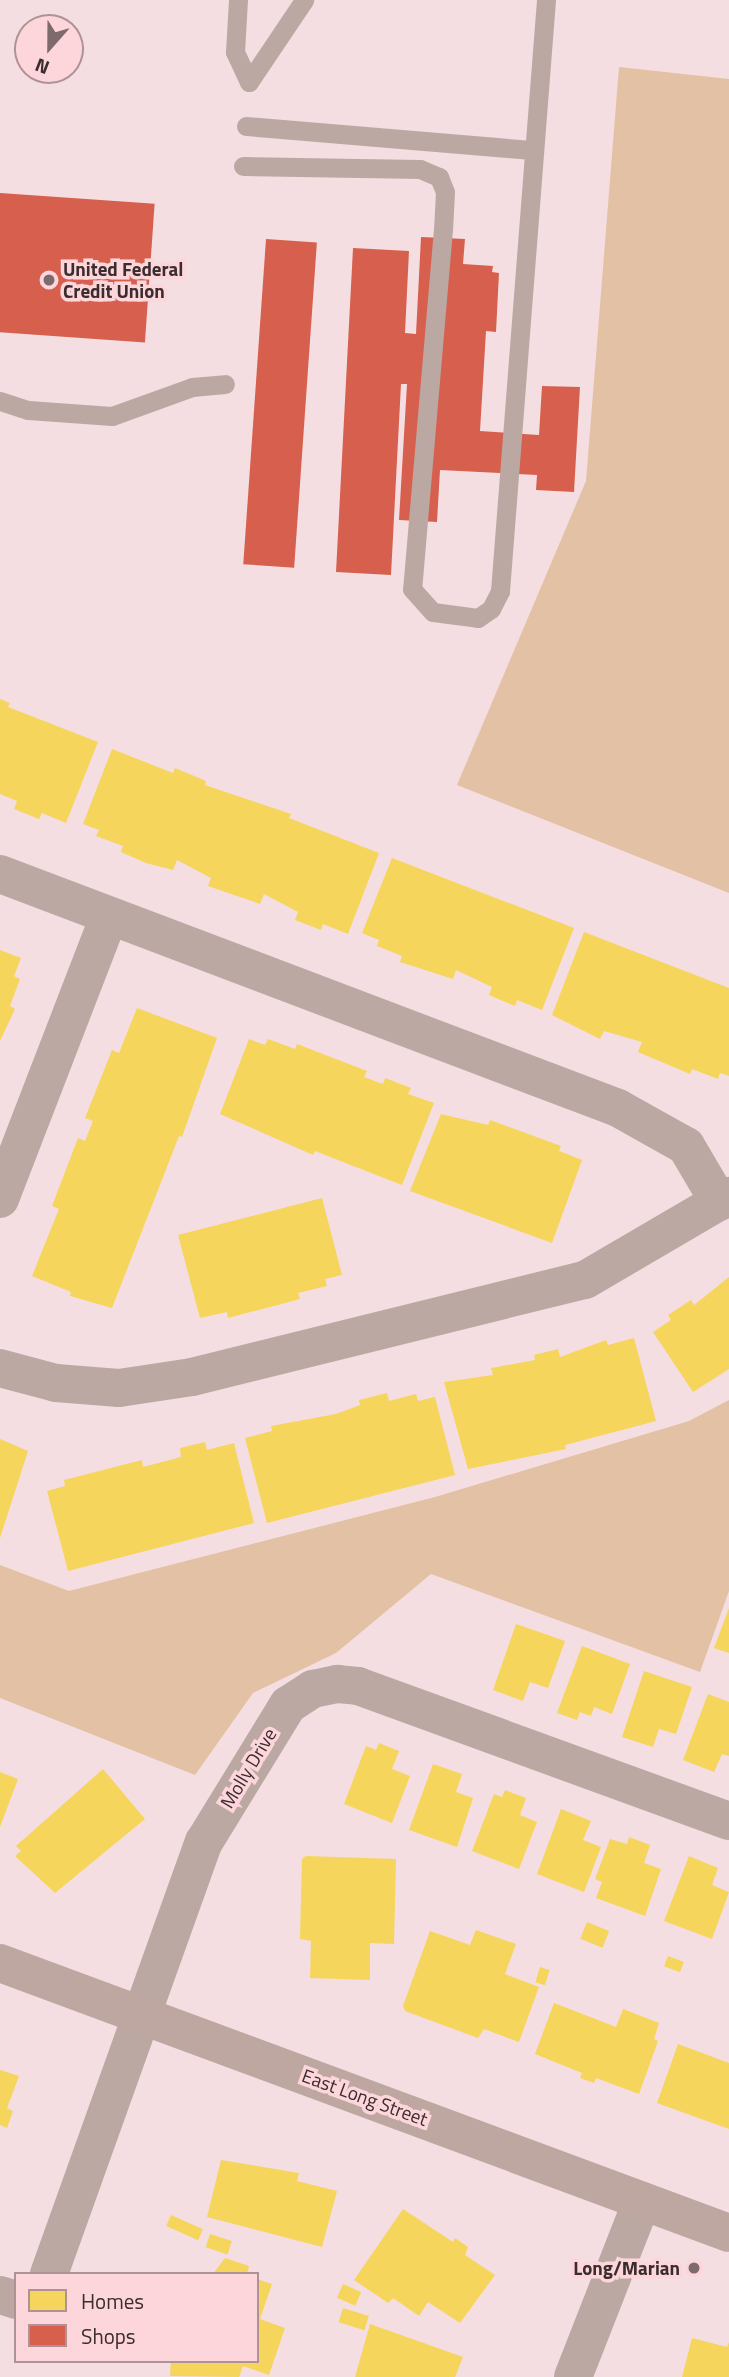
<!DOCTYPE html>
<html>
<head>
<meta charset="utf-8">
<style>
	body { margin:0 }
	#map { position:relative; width:729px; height:2377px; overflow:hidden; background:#f4dee1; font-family:"Titillium Web",sans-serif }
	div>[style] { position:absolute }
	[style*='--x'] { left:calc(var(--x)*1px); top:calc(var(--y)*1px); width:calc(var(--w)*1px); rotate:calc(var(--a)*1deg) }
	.green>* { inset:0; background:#e3c1a4 }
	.homes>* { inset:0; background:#f6d55c; transform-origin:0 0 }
	.shops>* { inset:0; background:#d6604d; transform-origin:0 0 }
	.lane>* { height:19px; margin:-9.5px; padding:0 9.5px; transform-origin:9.5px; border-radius:9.5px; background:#bca8a3 }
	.street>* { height:38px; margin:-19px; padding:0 19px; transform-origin:19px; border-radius:19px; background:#bca8a3 }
	.secondary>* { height:38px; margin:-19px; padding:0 19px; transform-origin:19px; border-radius:19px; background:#bda7a0 }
	.dots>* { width:19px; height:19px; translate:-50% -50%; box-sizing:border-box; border:4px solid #fcd6db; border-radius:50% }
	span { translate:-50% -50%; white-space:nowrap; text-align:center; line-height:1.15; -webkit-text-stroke:7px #fcd6db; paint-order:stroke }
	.poi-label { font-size:19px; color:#3b2c2e; font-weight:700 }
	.left { translate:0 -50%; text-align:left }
	.right { translate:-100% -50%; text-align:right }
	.street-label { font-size:19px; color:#3b2c2e }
	.legend { position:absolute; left:14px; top:2272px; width:245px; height:91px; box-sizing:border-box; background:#fcd6db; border:2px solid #af9296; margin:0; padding:9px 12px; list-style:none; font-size:21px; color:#3b2c2e }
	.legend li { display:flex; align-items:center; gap:14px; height:35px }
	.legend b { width:35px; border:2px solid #af9296 }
	.north { position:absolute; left:14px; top:14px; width:70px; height:70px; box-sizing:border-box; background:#fcd6db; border:2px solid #af9296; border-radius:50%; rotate:201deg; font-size:19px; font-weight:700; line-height:28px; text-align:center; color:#3b2c2e }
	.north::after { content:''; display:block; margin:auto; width:24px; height:32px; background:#7c6a6d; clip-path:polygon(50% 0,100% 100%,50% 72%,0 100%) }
</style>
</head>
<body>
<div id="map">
	<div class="green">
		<div style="clip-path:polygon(619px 67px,729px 79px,729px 893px,457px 785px,586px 481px)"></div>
		<div style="clip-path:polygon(729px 1400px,729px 1591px,700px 1672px,431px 1574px,336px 1653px,253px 1693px,195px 1775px,0 1698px,0 1565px,69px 1591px,435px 1497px,689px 1421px)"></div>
	</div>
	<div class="homes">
		<div style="clip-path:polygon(0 699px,10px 703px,8px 707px,98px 742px,66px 823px,42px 813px,39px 819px,14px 809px,17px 801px,0 794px)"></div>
		<div style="clip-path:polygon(112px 749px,173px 773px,175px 768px,206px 781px,205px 785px,291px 814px,289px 818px,379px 853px,348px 934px,323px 924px,321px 930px,295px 920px,298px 912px,264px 894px,260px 904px,208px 886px,211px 878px,177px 860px,173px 870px,146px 863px,121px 852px,123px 846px,96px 836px,99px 830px,83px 824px)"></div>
		<div style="clip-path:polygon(392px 858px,574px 928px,542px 1010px,517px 1000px,515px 1006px,489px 995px,492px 987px,456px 970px,453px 979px,400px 962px,402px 956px,377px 946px,379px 940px,362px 933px)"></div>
		<div style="clip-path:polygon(584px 932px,729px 988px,729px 1076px,720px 1073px,718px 1079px,692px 1069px,690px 1074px,638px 1052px,642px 1042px,604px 1031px,600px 1039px,552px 1015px)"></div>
		<div style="clip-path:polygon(0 950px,21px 958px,14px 976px,20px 979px,10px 1006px,15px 1009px,0 1041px)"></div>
		<div style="clip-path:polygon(137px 1008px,217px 1038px,182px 1137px,179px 1136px,112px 1308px,70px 1296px,71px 1292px,32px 1276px,59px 1209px,52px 1206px,78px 1138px,85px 1141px,93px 1121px,85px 1118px,112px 1050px,119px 1053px)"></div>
		<div style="clip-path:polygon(249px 1039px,265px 1045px,268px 1039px,295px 1049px,297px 1044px,367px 1071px,364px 1077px,383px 1084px,385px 1078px,411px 1088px,408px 1094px,434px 1103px,402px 1185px,315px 1151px,313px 1155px,220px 1114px)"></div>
		<div style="clip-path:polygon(441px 1114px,488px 1125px,490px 1120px,561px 1146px,559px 1151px,582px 1160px,552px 1243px,410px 1191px)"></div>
		<div style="clip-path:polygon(322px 1198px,342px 1275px,325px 1279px,327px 1286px,298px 1293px,300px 1299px,228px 1318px,227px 1312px,200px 1318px,178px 1235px)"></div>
		<div style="clip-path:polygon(729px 1277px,729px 1369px,693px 1392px,653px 1332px,671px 1320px,668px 1315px,691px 1300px,694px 1305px)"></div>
		<div style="clip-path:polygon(634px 1338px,656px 1421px,565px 1445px,566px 1449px,468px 1469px,444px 1382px,493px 1375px,491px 1368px,535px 1360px,534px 1355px,558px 1349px,560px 1357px,606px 1340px,608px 1345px)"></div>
		<div style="clip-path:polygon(387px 1393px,389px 1401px,416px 1394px,418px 1401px,435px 1397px,455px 1475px,267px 1523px,245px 1438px,272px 1431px,271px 1426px,336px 1414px,360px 1405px,359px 1400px)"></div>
		<div style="clip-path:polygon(0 1439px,28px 1451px,0 1538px)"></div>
		<div style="clip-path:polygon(205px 1442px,207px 1450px,234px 1443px,254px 1523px,68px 1571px,47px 1491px,65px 1486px,64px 1480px,142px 1460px,143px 1467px,181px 1457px,180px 1448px)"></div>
		<div style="clip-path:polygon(729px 1608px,729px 1653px,714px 1648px)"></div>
		<div style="clip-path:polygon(516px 1624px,565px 1641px,548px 1688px,530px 1682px,523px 1701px,493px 1690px)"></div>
		<div style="clip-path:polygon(582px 1646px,630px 1664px,612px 1714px,594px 1707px,591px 1716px,580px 1712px,577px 1720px,557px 1713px)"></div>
		<div style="clip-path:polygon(644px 1671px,692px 1687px,676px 1734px,659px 1729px,653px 1747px,622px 1737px)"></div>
		<div style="clip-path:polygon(708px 1694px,729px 1702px,729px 1756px,722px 1754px,714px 1772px,683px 1760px)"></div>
		<div style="clip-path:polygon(379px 1743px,399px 1751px,392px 1769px,410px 1776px,392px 1823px,344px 1804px,366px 1746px,376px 1750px)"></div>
		<div style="clip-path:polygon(433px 1764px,462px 1774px,456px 1792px,473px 1798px,457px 1847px,409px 1830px)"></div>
		<div style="clip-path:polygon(103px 1769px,145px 1819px,55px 1893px,15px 1856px,21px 1851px,16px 1846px)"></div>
		<div style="clip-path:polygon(0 1772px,18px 1779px,0 1827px)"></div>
		<div style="clip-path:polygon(505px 1790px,526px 1798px,520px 1815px,537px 1822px,519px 1869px,472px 1851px,494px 1794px,502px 1797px)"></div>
		<div style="clip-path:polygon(561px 1809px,591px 1821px,583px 1840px,601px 1847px,584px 1892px,537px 1874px)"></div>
		<div style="clip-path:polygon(629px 1837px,650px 1845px,644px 1863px,661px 1869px,645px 1916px,596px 1898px,602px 1882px,595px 1879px,610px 1839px,627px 1844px)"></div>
		<div style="clip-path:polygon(306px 1856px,396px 1859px,394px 1944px,370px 1943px,370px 1980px,310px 1978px,311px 1941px,300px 1939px,302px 1859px)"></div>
		<div style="clip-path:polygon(689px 1856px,718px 1868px,712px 1885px,729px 1892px,712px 1939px,664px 1921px)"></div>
		<div style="left:587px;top:1922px;width:24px;height:18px;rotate:22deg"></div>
		<div style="clip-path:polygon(476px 1930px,516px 1944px,505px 1974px,539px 1987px,519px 2042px,484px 2029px,478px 2038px,405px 2011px,403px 2006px,430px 1931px,470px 1945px)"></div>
		<div style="left:668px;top:1956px;width:17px;height:11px;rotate:21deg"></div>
		<div style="left:540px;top:1967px;width:10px;height:16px;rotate:17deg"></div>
		<div style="clip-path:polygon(554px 2003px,616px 2027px,623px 2009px,659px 2023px,654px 2039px,658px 2041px,639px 2094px,596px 2078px,594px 2083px,580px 2078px,582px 2073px,535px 2054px)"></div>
		<div style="clip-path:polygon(678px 2044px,729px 2063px,729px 2129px,657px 2103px)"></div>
		<div style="clip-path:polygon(0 2070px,19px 2076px,7px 2108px,13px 2111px,7px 2128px,0 2125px)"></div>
		<div style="clip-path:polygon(221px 2160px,299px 2173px,297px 2181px,337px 2191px,322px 2247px,207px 2217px)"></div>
		<div style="clip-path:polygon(403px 2209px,453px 2242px,455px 2238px,468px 2247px,465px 2255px,495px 2275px,460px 2323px,428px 2302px,419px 2316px,393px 2298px,388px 2303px,354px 2280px)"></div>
		<div style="left:171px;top:2215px;width:35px;height:12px;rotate:24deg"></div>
		<div style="left:210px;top:2234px;width:23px;height:14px;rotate:18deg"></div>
		<div style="clip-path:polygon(225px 2258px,249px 2266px,247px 2274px,213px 2274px)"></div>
		<div style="clip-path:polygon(257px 2279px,272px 2284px,260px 2319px,285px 2328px,269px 2375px,243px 2366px,239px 2377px,170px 2376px,171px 2361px,257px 2361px)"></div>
		<div style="left:343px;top:2284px;width:20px;height:15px;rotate:24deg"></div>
		<div style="left:343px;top:2308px;width:27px;height:15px;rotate:17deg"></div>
		<div style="clip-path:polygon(370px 2324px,463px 2357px,455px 2377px,355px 2377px)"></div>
		<div style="clip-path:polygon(692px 2338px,727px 2347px,729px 2342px,729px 2377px,682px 2377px)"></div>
	</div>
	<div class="shops">
		<div style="left:0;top:193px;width:155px;height:139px;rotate:4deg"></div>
		<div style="clip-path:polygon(421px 237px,465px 239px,463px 264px,493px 266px,492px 272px,499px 273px,496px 332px,486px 331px,480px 431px,539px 435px,542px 386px,580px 387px,574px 492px,536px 490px,537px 475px,440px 470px,437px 522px,399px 520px,407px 384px,401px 384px,391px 575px,336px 572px,353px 248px,409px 251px,405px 333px,416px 334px)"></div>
		<div style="left:266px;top:239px;width:51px;height:326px;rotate:4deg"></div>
	</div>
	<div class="lane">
		<div style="--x:238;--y:0;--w:52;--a:93.3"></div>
		<div style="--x:235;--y:52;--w:33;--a:65"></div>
		<div style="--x:249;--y:82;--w:99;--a:-56.1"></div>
		<div style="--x:246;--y:126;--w:289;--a:4.8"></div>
		<div style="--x:243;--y:166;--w:177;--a:1"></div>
		<div style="--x:420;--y:169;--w:21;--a:23"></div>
		<div style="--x:439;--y:177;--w:16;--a:68"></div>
		<div style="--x:445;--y:192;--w:37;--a:93"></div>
		<div style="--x:443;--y:229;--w:361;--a:94.9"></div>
		<div style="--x:412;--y:589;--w:31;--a:48"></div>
		<div style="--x:433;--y:612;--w:45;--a:7.6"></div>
		<div style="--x:478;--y:618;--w:16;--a:-35"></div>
		<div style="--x:491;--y:609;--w:20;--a:-63"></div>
		<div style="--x:500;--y:591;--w:593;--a:-85.55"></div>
		<div style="--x:0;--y:401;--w:29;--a:18"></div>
		<div style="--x:28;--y:410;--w:84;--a:4.1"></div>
		<div style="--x:112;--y:416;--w:85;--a:-19.9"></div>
		<div style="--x:192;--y:387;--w:33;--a:-5"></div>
	</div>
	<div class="street">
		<div style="--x:0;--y:874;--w:661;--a:20.74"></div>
		<div style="--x:618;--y:1108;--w:78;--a:29.2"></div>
		<div style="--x:686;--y:1146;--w:65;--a:59.5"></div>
		<div style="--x:0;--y:1199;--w:303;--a:-68.9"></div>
		<div style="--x:0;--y:1368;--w:58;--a:15"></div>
		<div style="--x:56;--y:1383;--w:63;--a:4.5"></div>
		<div style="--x:119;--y:1388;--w:74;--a:-8.6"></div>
		<div style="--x:192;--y:1377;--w:405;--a:-13.9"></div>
		<div style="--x:585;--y:1280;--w:167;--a:-30.3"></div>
		<div style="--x:49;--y:2274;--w:459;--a:-70.3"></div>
		<div style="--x:204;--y:1842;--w:161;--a:-58.5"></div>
		<div style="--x:288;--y:1705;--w:30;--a:-33"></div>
		<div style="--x:313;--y:1689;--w:25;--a:-12"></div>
		<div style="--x:337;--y:1684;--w:21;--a:5"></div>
		<div style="--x:358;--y:1686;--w:395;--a:20"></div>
		<div style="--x:0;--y:2295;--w:17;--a:17"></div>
		<div style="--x:573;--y:2377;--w:189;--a:-68.6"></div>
	</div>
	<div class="secondary">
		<div style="--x:0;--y:1963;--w:777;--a:20.32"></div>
	</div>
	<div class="dots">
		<div style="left:49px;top:280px;background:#7c6a6d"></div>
		<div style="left:694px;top:2268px;background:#7c6a6d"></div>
	</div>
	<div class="poi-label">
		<span class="left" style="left:63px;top:280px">United Federal<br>Credit Union</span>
		<span class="right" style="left:680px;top:2268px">Long/Marian</span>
	</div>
	<div class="street-label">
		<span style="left:248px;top:1768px;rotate:-59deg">Molly Drive</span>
		<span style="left:365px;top:2097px;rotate:20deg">East Long Street</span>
	</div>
	<ul class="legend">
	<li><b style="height:19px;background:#f6d55c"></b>Homes</li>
	<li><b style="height:19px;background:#d6604d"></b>Shops</li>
	</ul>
	<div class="north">N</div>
</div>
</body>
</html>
